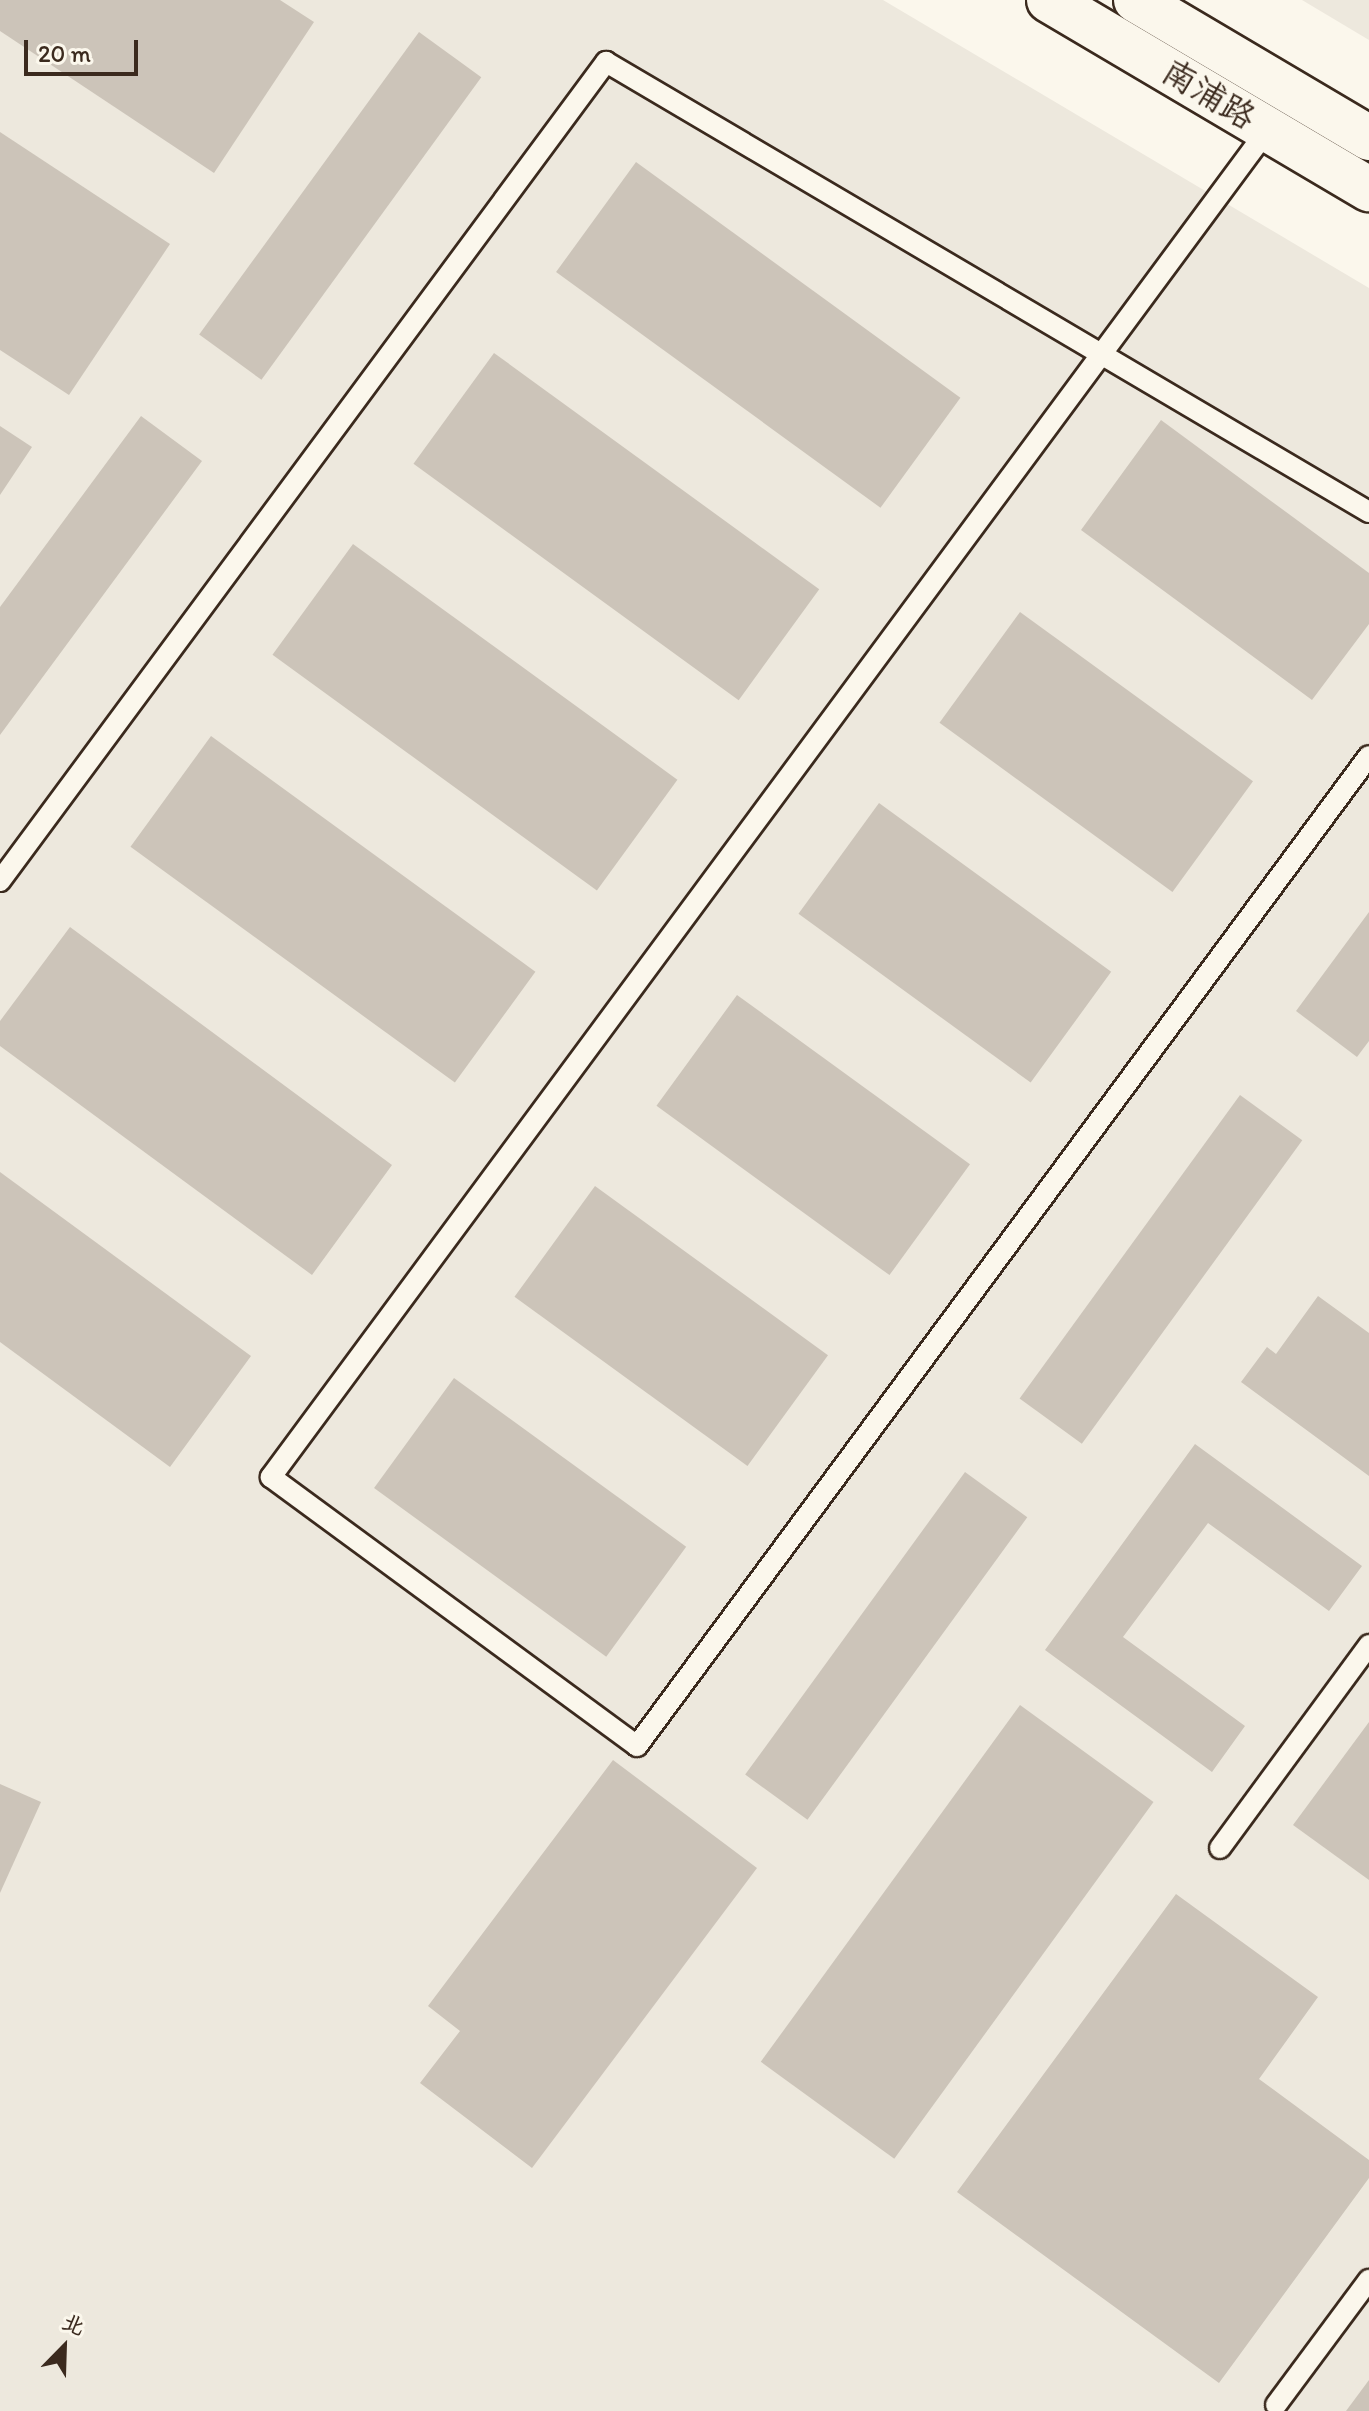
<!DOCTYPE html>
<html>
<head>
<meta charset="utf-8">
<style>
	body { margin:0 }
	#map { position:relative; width:1369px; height:2411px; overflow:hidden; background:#fbf7ec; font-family:Itim,"LXGW WenKai TC",sans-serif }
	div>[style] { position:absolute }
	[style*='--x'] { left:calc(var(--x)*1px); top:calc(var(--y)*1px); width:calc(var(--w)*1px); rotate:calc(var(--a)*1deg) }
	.built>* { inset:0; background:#ede8dd }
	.building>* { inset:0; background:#ccc4b9; transform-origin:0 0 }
	.roads { filter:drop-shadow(2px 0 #3b2a1e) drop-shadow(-2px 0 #3b2a1e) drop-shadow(0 2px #3b2a1e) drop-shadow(0 -2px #3b2a1e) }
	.lane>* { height:20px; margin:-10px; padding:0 10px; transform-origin:10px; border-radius:10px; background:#fbf7ec }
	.secondary>* { height:44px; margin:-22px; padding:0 22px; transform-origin:22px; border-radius:22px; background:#fbf7ec }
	span { translate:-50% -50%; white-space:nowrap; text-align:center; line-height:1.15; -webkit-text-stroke:8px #fbf7ec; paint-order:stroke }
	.street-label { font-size:34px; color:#3b2a1e }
	.north { position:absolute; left:24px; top:2307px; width:80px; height:80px; -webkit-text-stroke:6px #fbf7ec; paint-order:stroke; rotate:23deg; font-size:22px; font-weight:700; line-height:32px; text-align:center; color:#3b2a1e }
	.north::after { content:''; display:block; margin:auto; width:28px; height:36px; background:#3b2a1e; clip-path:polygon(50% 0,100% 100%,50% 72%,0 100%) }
	.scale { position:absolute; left:24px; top:40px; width:114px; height:36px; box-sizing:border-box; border:4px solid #3b2a1e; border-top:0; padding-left:10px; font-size:24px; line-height:28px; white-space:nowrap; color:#3b2a1e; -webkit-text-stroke:6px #fbf7ec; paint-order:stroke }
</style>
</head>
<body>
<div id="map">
	<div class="built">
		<div style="clip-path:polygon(0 0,883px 0,1369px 288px,1369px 2411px,0 2411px)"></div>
		<div style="clip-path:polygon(1302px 0,1369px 0,1369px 40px)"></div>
	</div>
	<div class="building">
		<div style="clip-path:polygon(0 0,280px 0,314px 22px,214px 173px,0 31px)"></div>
		<div style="left:419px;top:32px;width:77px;height:374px;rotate:36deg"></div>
		<div style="clip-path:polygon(0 132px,170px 244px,69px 395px,0 350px)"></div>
		<div style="left:636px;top:162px;width:401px;height:136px;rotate:36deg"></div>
		<div style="left:494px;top:353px;width:402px;height:137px;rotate:36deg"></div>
		<div style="clip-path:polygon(141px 416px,202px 461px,0 735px,0 607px)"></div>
		<div style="clip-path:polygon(1161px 420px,1369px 573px,1369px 624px,1312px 700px,1081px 530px)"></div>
		<div style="clip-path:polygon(0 426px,32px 447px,0 495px)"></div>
		<div style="left:353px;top:544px;width:401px;height:137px;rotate:36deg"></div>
		<div style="left:1020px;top:612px;width:288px;height:137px;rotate:36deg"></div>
		<div style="left:211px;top:736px;width:401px;height:137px;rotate:36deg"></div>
		<div style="left:879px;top:803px;width:287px;height:137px;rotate:36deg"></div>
		<div style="clip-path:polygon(1369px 912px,1369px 1041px,1357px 1057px,1296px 1011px)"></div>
		<div style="clip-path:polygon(70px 927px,392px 1165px,312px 1275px,0 1046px,0 1021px)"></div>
		<div style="left:737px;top:995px;width:288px;height:137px;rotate:36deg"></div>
		<div style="left:1240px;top:1095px;width:77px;height:375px;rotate:36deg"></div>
		<div style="clip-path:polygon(0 1172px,251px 1356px,170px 1467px,0 1342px)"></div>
		<div style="left:595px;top:1186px;width:288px;height:137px;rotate:36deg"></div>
		<div style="clip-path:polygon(1318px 1296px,1369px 1333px,1369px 1476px,1241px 1382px,1267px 1347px,1276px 1354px)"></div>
		<div style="left:454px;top:1378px;width:287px;height:136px;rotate:36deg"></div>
		<div style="clip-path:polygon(1195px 1444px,1362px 1566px,1329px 1611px,1208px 1523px,1123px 1637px,1245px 1726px,1212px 1772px,1045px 1650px)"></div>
		<div style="left:965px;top:1472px;width:77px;height:374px;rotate:36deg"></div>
		<div style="left:1020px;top:1705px;width:165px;height:441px;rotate:36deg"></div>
		<div style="clip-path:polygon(1369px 1722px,1369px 1880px,1293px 1825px)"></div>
		<div style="clip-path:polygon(613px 1760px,757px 1868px,532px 2168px,420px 2083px,460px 2031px,428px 2006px)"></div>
		<div style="clip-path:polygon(0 1784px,41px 1802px,0 1893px)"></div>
		<div style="clip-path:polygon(1176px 1894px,1318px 1997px,1259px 2079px,1369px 2160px,1369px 2178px,1219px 2383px,957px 2192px)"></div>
		<div style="clip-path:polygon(1369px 2380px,1369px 2411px,1346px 2411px)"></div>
	</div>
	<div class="roads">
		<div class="lane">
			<div style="--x:1268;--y:129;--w:1677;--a:126.49"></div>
			<div style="--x:271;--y:1477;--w:454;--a:36.3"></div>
			<div style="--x:637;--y:1746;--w:1231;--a:-53.52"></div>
			<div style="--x:0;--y:881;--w:1019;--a:-53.5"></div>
			<div style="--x:606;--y:62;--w:886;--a:30.53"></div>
			<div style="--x:1220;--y:1848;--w:252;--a:-53.7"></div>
			<div style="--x:1276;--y:2405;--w:156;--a:-53.4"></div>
		</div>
		<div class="secondary">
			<div style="--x:1049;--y:0;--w:372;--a:30.6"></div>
			<div style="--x:1136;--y:0;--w:271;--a:30.6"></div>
		</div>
	</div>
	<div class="street-label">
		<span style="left:1209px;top:94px;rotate:31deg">南浦路</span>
	</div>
	<div class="north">北</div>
	<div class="scale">20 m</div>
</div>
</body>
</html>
